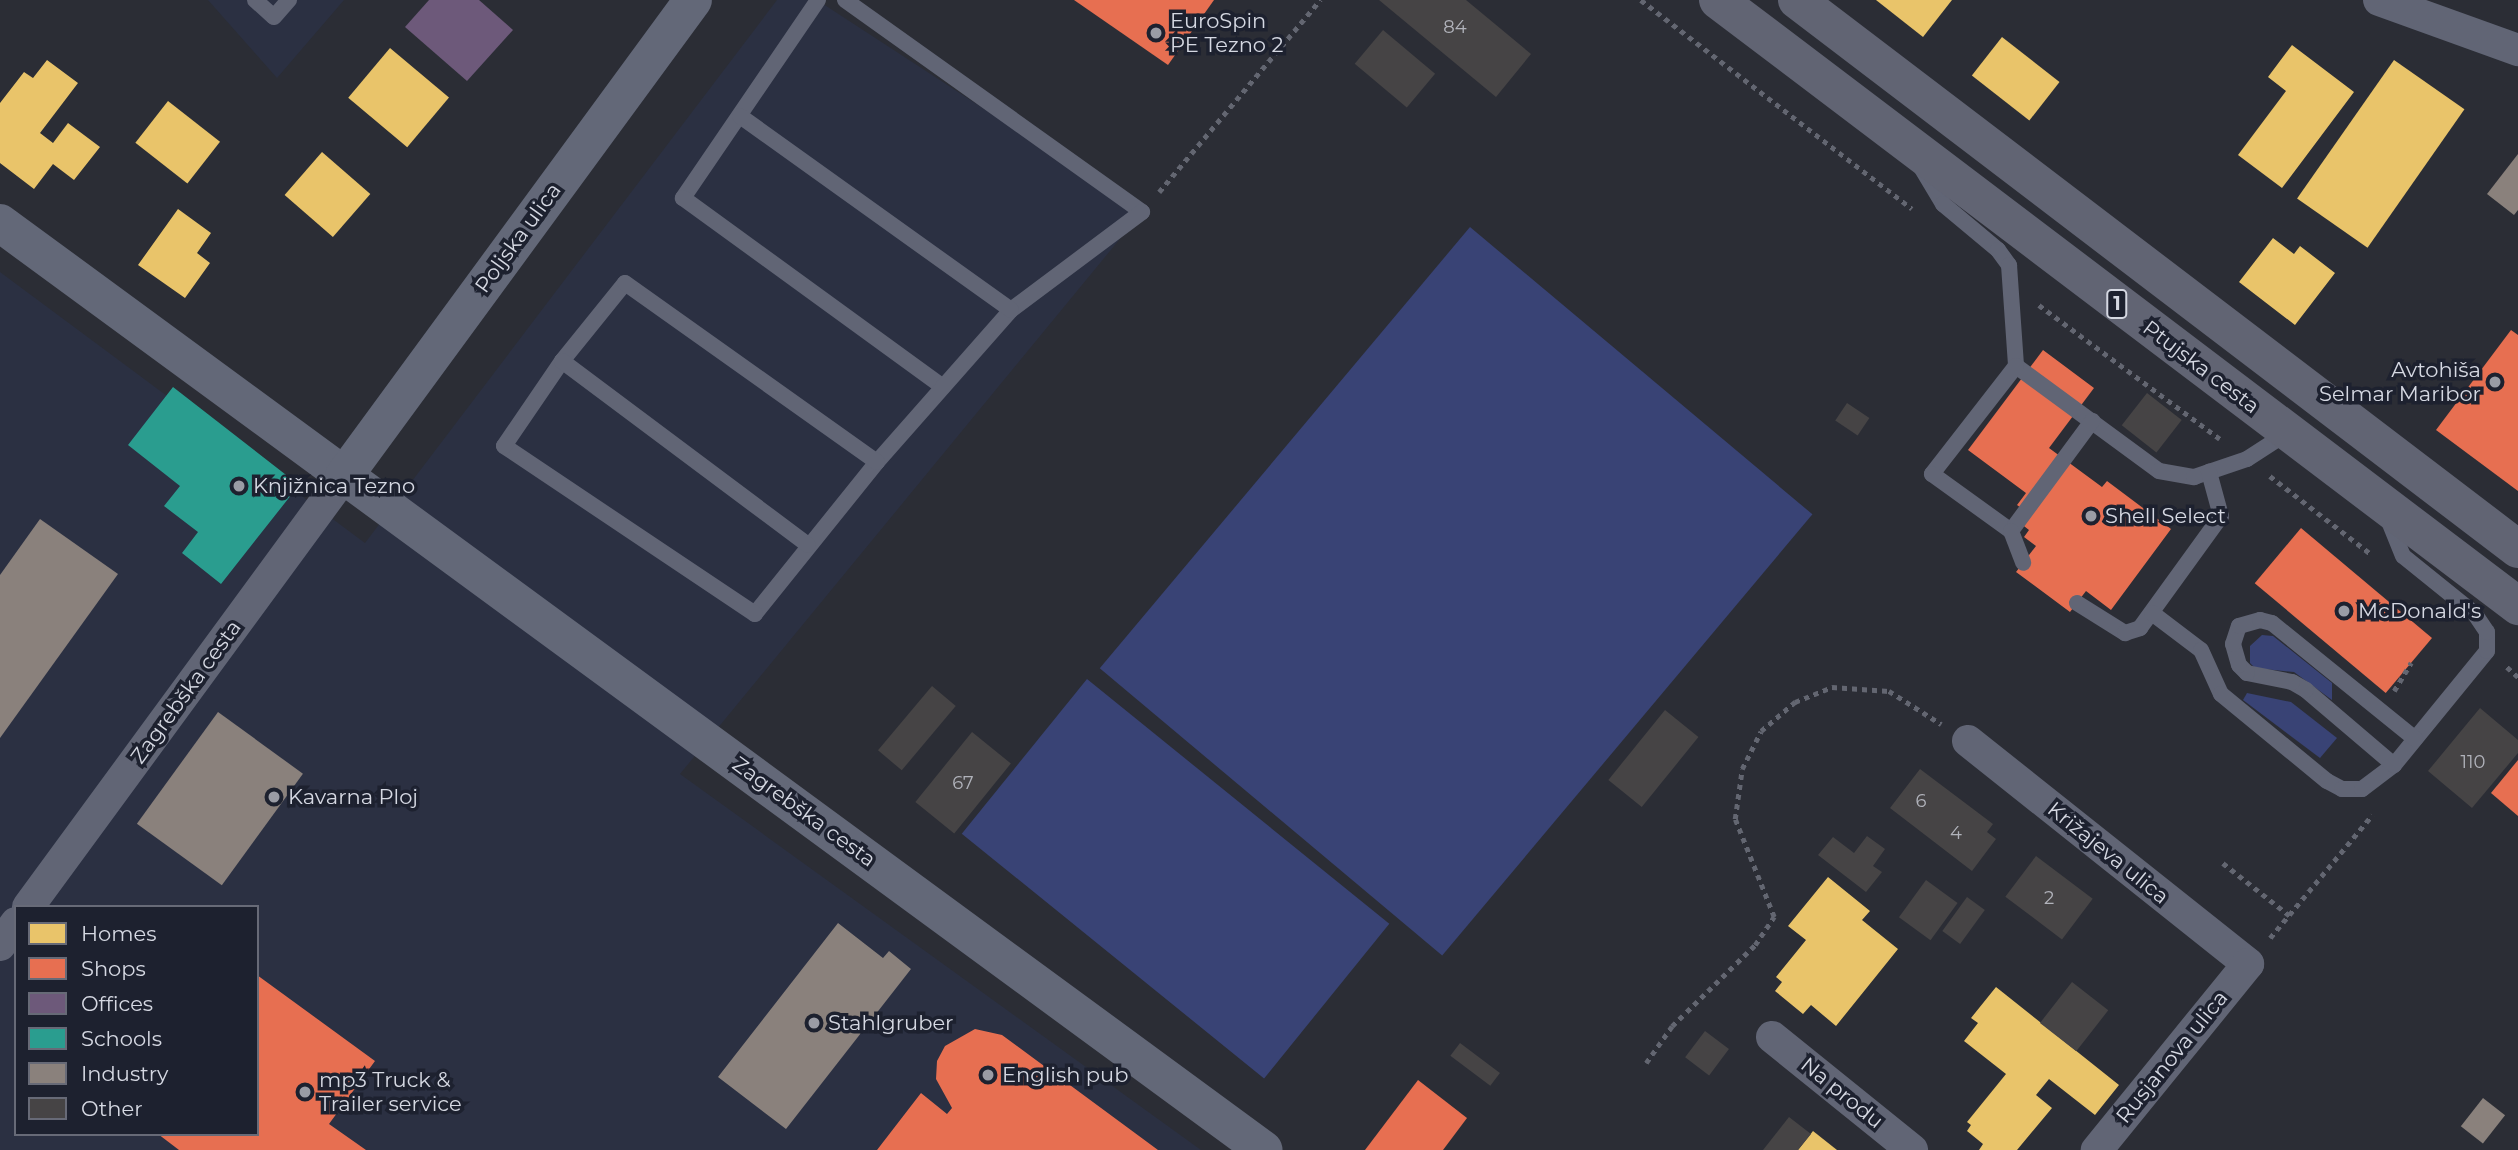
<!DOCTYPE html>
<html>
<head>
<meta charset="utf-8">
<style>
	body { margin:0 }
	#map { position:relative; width:2518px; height:1150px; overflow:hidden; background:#2b2d35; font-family:Montserrat,sans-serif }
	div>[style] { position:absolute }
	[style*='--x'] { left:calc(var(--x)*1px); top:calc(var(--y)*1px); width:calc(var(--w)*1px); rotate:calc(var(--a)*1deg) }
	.built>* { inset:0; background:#2b3042 }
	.green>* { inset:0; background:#394375; transform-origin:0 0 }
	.homes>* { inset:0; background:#e9c46a; transform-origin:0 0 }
	.shops>* { inset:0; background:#e76f51; transform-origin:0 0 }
	.offices>* { inset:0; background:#6d597a }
	.schools>* { inset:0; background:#2a9d8f }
	.industry>* { inset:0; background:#8a817c; transform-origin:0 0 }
	.building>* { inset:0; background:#464445; transform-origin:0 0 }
	.path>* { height:4.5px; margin-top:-2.25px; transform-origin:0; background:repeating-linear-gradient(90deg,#636671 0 5px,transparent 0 10px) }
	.lane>* { height:16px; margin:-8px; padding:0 8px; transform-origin:8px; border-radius:8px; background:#616575 }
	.street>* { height:32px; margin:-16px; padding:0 16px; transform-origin:16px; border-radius:16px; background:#616575 }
	.secondary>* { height:38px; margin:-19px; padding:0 19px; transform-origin:19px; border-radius:19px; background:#636878 }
	.primary>* { height:38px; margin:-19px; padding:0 19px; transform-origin:19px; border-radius:19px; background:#616473 }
	.dots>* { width:19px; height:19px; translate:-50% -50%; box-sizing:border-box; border:4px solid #1d212f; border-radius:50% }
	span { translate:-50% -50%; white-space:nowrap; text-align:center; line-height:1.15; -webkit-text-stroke:7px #1d212f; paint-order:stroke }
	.number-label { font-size:18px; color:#b1b3bb }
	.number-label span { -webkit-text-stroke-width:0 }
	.shield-label span { padding:2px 5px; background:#1d212f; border:2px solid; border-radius:5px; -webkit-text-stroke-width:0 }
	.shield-label { font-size:19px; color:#d5d8e2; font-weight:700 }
	.poi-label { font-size:21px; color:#d5d8e2 }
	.left { translate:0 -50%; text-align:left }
	.right { translate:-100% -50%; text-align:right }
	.street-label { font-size:21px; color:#d5d8e2 }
	.legend { position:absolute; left:14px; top:905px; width:245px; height:231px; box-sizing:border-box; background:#1d212f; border:2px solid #676a77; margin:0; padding:9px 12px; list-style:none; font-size:21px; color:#d5d8e2 }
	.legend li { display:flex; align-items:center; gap:14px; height:35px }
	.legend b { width:35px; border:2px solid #676a77 }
</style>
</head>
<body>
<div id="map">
	<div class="built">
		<div style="clip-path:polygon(208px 0,344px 0,277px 78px)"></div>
		<div style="clip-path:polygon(evenodd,777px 0,817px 0,1142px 212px,680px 774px,1201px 1150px,0 1150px,0 272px,365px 543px,777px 0,16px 907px,257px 907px,257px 1134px,16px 1134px,16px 907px)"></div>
	</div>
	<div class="green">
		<div style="left:1470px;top:227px;width:447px;height:576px;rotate:40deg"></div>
		<div style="clip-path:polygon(2262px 635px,2273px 636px,2332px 683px,2332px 700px,2294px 672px,2255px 668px,2250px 663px,2250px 646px)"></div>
		<div style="left:1087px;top:679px;width:389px;height:199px;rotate:39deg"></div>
		<div style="clip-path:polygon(2247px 693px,2291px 702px,2337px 738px,2320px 758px,2243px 700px)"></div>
	</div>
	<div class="homes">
		<div style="clip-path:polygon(1876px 0,1952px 0,1923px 37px)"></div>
		<div style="left:2002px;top:37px;width:73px;height:49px;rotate:38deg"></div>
		<div style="clip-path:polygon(2292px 45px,2354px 92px,2282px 188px,2238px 155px,2286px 91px,2268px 77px)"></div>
		<div style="left:390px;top:48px;width:77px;height:65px;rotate:40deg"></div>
		<div style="clip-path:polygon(47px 60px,78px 83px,40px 133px,53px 143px,68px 123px,100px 147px,74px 180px,53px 164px,34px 189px,0 163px,0 103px,24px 72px,33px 78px)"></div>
		<div style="left:2394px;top:60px;width:86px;height:169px;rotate:35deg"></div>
		<div style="left:168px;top:101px;width:66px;height:53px;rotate:38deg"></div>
		<div style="left:322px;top:152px;width:64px;height:57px;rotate:41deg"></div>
		<div style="clip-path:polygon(178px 209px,211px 233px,197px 253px,210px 263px,185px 298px,138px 265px)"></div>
		<div style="clip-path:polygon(2273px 238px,2294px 254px,2300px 246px,2335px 273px,2295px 325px,2239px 282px)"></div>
		<div style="clip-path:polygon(1828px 877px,1870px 911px,1862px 920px,1898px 949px,1836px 1026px,1811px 1005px,1803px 1014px,1775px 991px,1782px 982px,1776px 977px,1806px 940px,1788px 926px)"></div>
		<div style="clip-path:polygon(1996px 987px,2119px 1085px,2095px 1115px,2049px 1079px,2036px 1095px,2052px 1108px,2017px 1150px,1979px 1150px,1983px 1144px,1967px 1131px,1971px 1125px,1967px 1122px,2006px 1074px,1964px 1041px,1978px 1023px,1971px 1018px)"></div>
		<div style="clip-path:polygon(1813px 1131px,1837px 1150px,1798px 1150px)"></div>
	</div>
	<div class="shops">
		<div style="clip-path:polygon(1074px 0,1214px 0,1168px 65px)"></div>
		<div style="clip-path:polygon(2511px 330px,2518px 335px,2518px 491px,2436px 430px)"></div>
		<div style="clip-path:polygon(2043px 350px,2094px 388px,2049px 448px,2102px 487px,2107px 481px,2171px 529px,2111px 610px,2086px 591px,2070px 612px,2016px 572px,2036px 546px,2024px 537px,2029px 530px,2020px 523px,2028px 513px,2017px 505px,2026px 493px,1968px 450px)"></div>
		<div style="left:2301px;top:528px;width:171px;height:72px;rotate:40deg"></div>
		<div style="clip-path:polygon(2518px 760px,2518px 816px,2491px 793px)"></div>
		<div style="clip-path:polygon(257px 975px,375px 1061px,329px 1124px,366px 1150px,179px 1150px,158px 1134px,257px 1134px)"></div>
		<div style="clip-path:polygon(975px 1029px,1002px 1035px,1158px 1150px,877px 1150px,921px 1093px,947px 1114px,952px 1108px,936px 1079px,937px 1061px,945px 1046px)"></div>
		<div style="clip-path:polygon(1418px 1080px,1467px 1118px,1443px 1150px,1365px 1150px)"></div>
	</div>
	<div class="offices">
		<div style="clip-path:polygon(429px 0,479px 0,513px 30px,467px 81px,405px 27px)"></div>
	</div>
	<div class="schools">
		<div style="clip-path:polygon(173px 387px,299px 485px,221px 584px,182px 553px,198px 532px,164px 506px,180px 486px,128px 445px)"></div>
	</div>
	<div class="industry">
		<div style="clip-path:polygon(2518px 154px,2518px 210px,2514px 215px,2487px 194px)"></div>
		<div style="clip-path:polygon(40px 519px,118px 574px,0 738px,0 575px)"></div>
		<div style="left:218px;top:712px;width:105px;height:138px;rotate:36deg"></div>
		<div style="clip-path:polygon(838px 923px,883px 958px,889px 951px,911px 969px,786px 1129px,718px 1077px)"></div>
		<div style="left:2483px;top:1098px;width:28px;height:36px;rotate:38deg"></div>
	</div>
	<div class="building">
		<div style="clip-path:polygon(1379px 0,1466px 0,1531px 54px,1496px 97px)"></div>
		<div style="left:1383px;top:30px;width:68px;height:44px;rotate:40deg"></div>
		<div style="left:2147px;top:393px;width:44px;height:41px;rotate:38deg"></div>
		<div style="left:1847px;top:403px;width:27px;height:21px;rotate:34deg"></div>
		<div style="left:932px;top:686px;width:31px;height:84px;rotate:40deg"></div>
		<div style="clip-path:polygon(2480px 708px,2518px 740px,2518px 753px,2472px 808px,2428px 771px)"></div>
		<div style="left:1665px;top:710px;width:43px;height:90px;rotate:39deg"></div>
		<div style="left:972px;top:732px;width:50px;height:90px;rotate:39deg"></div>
		<div style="clip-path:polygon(1920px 769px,1993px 824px,1987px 832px,1996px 839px,1972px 871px,1890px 808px)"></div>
		<div style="clip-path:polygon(1867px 836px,1885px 849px,1873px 866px,1882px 872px,1866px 892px,1818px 855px,1833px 837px,1854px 853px)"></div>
		<div style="left:2036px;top:856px;width:71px;height:51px;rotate:37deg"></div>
		<div style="left:1926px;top:880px;width:39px;height:46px;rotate:36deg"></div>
		<div style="left:1967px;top:897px;width:22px;height:42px;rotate:36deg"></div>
		<div style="left:2072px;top:982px;width:46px;height:52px;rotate:38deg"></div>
		<div style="left:1705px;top:1031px;width:30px;height:33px;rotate:37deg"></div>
		<div style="left:1460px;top:1043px;width:50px;height:16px;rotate:37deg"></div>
		<div style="clip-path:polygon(1789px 1117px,1811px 1134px,1798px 1150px,1763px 1150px)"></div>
	</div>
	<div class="path">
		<div style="--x:1641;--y:0;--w:342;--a:37.6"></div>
		<div style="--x:1159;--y:192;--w:251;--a:-50"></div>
		<div style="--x:2039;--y:305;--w:225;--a:36.5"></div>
		<div style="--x:2270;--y:476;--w:128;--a:37.7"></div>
		<div style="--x:2507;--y:667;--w:15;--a:42"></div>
		<div style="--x:2394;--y:691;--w:33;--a:-59"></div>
		<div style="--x:2223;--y:863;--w:85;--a:38.3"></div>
		<div style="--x:2270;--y:938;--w:160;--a:-50.3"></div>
		<div style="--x:1646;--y:1063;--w:45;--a:-54.9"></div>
		<div style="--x:1672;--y:1026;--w:116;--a:-44.3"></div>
		<div style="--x:1755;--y:945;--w:34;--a:-56"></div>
		<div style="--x:1774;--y:917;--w:105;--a:-111.7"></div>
		<div style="--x:1735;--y:819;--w:50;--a:-82"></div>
		<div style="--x:1742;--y:769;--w:42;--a:-63.4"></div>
		<div style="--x:1761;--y:731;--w:45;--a:-40.5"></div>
		<div style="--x:1795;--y:702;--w:40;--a:-22"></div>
		<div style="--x:1832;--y:687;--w:57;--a:4"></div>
		<div style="--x:1889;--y:691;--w:62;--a:32.4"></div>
	</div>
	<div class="lane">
		<div style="--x:255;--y:0;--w:25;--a:42"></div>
		<div style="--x:274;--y:17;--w:23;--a:-49"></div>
		<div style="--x:818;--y:0;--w:240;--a:124.3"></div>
		<div style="--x:683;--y:198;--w:321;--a:36"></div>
		<div style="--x:845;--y:0;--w:365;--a:35.5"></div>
		<div style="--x:1142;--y:212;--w:164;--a:143.2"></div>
		<div style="--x:1011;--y:310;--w:203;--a:131.4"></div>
		<div style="--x:877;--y:462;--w:195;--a:128.8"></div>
		<div style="--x:755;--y:614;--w:302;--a:-146.2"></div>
		<div style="--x:504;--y:446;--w:103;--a:-55.7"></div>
		<div style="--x:562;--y:361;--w:100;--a:-51.1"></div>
		<div style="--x:625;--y:283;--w:309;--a:35.4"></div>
		<div style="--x:740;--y:116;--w:333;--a:35.6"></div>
		<div style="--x:1922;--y:169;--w:41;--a:59"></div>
		<div style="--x:1943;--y:204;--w:72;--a:39.9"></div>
		<div style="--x:1998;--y:250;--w:19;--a:54"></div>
		<div style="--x:2009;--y:265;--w:101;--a:86"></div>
		<div style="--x:2016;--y:366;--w:177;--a:36.3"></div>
		<div style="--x:2159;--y:471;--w:36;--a:10"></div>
		<div style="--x:2194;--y:477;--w:56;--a:-18.8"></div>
		<div style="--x:2247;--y:459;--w:48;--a:-33"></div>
		<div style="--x:562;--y:361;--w:307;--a:36.8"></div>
		<div style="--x:2016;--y:366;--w:137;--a:127.9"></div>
		<div style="--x:1932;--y:474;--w:97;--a:35.8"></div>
		<div style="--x:2011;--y:531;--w:137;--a:-53.6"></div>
		<div style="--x:2011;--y:531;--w:34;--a:69"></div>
		<div style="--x:2077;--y:603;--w:57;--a:32"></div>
		<div style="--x:2125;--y:633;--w:16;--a:-18"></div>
		<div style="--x:2140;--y:628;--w:138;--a:-54.1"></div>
		<div style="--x:2221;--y:516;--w:46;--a:-105.3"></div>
		<div style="--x:2152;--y:613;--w:61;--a:37.1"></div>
		<div style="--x:2201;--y:650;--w:48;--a:65.6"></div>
		<div style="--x:2221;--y:694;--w:137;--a:39.4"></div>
		<div style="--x:2327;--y:781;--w:17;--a:28"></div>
		<div style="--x:2342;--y:789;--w:20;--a:0"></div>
		<div style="--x:2362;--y:789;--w:40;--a:-37"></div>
		<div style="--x:2394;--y:765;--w:147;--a:-50.8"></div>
		<div style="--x:2487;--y:651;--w:19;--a:-90"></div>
		<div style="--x:2487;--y:632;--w:22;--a:-124"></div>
		<div style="--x:2475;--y:614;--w:92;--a:-141.1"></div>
		<div style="--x:2403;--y:556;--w:40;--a:-112"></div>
		<div style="--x:2394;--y:765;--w:116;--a:-139.6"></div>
		<div style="--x:2306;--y:690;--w:16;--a:-150"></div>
		<div style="--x:2292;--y:682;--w:46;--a:-168.7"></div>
		<div style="--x:2247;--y:673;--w:11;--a:-135"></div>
		<div style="--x:2239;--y:665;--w:22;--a:-106"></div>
		<div style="--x:2233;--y:644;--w:19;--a:-72"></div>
		<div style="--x:2239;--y:626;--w:22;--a:-16"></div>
		<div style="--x:2260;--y:620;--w:12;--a:14"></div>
		<div style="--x:2272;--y:623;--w:184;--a:39"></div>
	</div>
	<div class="street">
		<div style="--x:2379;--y:0;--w:148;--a:19.8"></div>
		<div style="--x:1968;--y:741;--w:358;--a:38.5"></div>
		<div style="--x:2248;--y:964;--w:240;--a:129.1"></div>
		<div style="--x:28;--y:907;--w:534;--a:-53.75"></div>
		<div style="--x:0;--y:945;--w:27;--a:-54"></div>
		<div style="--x:1772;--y:1037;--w:180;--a:38.9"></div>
	</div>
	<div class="secondary">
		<div style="--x:0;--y:223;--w:1567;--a:36.26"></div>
		<div style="--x:344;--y:476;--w:590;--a:-53.75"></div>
	</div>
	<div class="primary">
		<div style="--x:1718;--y:0;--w:1004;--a:37.14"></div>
		<div style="--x:1797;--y:0;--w:906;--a:37.29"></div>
	</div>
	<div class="dots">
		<div style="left:1156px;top:33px;background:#9a9ca5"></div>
		<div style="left:2495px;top:382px;background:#9a9ca5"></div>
		<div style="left:239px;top:486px;background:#9a9ca5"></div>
		<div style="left:2091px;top:516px;background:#9a9ca5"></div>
		<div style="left:2344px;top:611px;background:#9a9ca5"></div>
		<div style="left:274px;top:797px;background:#9a9ca5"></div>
		<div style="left:814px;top:1023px;background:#9a9ca5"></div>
		<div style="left:988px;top:1075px;background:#9a9ca5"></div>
		<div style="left:305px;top:1092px;background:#9a9ca5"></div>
	</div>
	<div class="number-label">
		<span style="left:1455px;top:27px">84</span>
		<span style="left:2473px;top:762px">110</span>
		<span style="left:963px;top:783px">67</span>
		<span style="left:1921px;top:801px">6</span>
		<span style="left:1956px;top:833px">4</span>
		<span style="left:2049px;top:898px">2</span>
	</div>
	<div class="shield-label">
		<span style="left:2117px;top:304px">1</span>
	</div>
	<div class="poi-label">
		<span class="left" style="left:1170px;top:33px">EuroSpin<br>PE Tezno 2</span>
		<span class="right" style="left:2481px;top:382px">Avtohiša<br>Selmar Maribor</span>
		<span class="left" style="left:253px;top:486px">Knjižnica Tezno</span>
		<span class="left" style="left:2105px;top:516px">Shell Select</span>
		<span class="left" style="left:2358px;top:611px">McDonald's</span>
		<span class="left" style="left:288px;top:797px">Kavarna Ploj</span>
		<span class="left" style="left:828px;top:1023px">Stahlgruber</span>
		<span class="left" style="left:1002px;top:1075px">English pub</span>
		<span class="left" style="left:319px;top:1092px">mp3 Truck &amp;<br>Trailer service</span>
	</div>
	<div class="street-label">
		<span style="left:518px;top:238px;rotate:-54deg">Poljska ulica</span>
		<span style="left:2201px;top:367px;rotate:37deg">Ptujska cesta</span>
		<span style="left:186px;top:692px;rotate:-54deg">Zagrebška cesta</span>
		<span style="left:804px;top:812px;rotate:36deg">Zagrebška cesta</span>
		<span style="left:2108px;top:853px;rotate:39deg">Križajeva ulica</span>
		<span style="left:2172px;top:1057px;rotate:-51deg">Rusjanova ulica</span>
		<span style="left:1842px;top:1093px;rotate:39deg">Na produ</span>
	</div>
	<ul class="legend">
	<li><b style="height:19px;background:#e9c46a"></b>Homes</li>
	<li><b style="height:19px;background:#e76f51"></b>Shops</li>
	<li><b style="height:19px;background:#6d597a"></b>Offices</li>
	<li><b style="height:19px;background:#2a9d8f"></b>Schools</li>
	<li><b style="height:19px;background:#8a817c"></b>Industry</li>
	<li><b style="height:19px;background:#464445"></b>Other</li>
	</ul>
</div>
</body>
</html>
